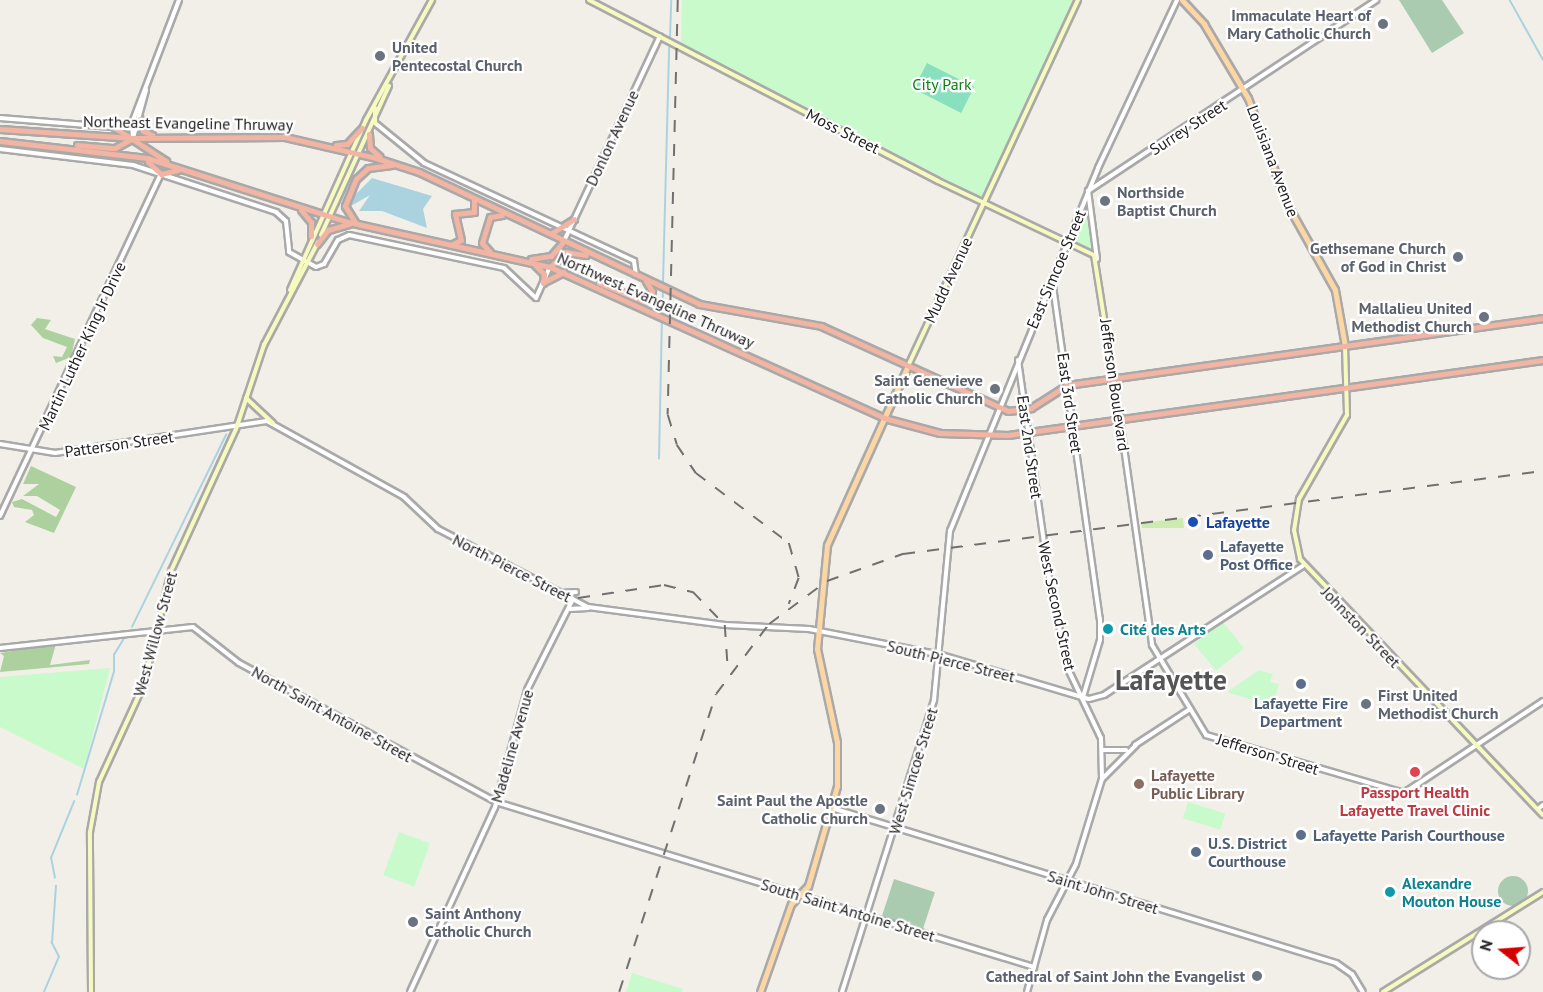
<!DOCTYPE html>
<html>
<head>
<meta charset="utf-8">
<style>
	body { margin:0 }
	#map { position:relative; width:1543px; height:992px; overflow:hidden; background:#f2efe9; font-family:"PT Sans",sans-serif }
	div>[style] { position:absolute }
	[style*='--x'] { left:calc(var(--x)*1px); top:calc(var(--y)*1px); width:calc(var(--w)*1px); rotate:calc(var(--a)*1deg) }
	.grass>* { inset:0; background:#cdebb0 }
	.forest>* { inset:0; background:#add19e }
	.cemetery>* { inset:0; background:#aacbaf; transform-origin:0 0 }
	.round { border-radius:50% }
	.park>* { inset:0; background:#c8facc; transform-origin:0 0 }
	.pitch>* { inset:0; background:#88e0be; transform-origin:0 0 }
	.water>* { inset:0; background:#aad3df }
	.stream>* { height:1.5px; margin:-0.75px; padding:0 0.75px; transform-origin:0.75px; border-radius:0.75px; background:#aad3df }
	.roads { filter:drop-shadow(2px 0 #a9a9a9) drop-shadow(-2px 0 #a9a9a9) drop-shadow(0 2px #a9a9a9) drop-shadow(0 -2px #a9a9a9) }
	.tertiary>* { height:4px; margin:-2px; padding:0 2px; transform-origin:2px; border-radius:2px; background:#fff }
	.secondary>* { height:4px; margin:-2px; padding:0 2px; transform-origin:2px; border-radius:2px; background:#f7fabf }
	.primary>* { height:5px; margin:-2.5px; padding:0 2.5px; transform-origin:2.5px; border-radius:2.5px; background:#fcd6a4 }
	.trunk>* { height:5px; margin:-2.5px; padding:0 2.5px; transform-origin:2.5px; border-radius:2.5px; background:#f2b4a3 }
	.rail>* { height:1.5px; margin-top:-0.75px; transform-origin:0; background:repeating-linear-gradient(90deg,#707070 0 12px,transparent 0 24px) }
	.dots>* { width:16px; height:16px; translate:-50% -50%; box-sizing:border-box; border:3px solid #fff; border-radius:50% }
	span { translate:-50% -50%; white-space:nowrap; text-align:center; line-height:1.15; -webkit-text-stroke:4.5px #fff; paint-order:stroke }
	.worship-label { font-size:16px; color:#5b616d; font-weight:700 }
	.right { translate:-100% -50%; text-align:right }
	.left { translate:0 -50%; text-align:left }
	.park-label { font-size:16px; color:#0c8416 }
	.street-label { font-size:16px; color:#222 }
	.transit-label { font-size:16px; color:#164399; font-weight:700 }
	.service-label { font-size:16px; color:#4e5e75; font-weight:700 }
	.culture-label { font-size:16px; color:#0d838f; font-weight:700 }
	.education-label { font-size:16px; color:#785e54; font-weight:700 }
	.health-label { font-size:16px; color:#be3a42; font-weight:700 }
	.town-label { font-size:28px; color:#555; font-weight:700 }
	.north { position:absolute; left:1471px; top:920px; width:60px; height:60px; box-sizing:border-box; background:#fff; border:2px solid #a7a7a7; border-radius:50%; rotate:287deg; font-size:16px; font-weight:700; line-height:24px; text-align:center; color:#222 }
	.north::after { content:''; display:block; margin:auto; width:21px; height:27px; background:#d40000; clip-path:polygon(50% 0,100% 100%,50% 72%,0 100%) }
</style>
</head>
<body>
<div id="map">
	<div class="grass">
		<div style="clip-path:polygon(1183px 518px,1184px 528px,1142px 528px,1141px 523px)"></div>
	</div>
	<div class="forest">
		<div style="clip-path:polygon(37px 318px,51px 320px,45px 329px,75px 339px,71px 357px,56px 363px,53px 356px,62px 357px,67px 347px,43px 338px,31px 325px)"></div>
		<div style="clip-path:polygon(31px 466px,76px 487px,54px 533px,25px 522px,34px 515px,32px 510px,14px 507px,12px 502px,22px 499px,56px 517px,60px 510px,37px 496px,23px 496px,39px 484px,23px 484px)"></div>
		<div style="clip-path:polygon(56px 644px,50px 665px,90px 660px,89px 664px,0 672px,4px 656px,0 653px)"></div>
	</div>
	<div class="cemetery">
		<div style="clip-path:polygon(1399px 0,1442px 0,1464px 33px,1432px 53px)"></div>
		<div class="round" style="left:1498px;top:876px;width:30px;height:30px"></div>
		<div style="left:894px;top:879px;width:43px;height:41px;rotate:18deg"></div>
	</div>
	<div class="park">
		<div style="clip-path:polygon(682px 0,1073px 0,982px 198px,681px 43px)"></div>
		<div style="clip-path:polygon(1085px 206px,1092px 250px,1068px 243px)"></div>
		<div style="left:1222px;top:621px;width:35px;height:36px;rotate:51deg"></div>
		<div style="clip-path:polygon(110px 668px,84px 769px,0 727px,0 677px)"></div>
		<div style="clip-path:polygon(1259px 670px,1273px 674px,1270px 682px,1279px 684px,1272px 706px,1227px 692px)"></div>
		<div style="left:1188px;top:802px;width:39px;height:17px;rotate:17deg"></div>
		<div style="left:399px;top:832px;width:33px;height:46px;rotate:20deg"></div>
		<div style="clip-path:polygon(632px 973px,683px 989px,682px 992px,626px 992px)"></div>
	</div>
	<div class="pitch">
		<div style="left:927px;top:63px;width:53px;height:29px;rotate:27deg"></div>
	</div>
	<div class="water">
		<div style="clip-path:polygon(372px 178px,432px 196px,423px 209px,427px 228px,382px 211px,359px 211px,370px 195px,351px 206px,352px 198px)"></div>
	</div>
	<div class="stream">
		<div style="--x:1510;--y:0;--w:68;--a:60.8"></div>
		<div style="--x:670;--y:37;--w:37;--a:-88"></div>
		<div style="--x:663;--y:282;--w:234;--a:-88.5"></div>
		<div style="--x:662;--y:311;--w:19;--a:-87"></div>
		<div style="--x:659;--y:459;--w:138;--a:-88.8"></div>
		<div style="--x:132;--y:627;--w:214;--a:-63.9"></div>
		<div style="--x:77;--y:795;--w:128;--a:-73.3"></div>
		<div style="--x:114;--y:672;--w:17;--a:-90"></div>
		<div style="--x:114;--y:655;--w:21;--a:-59"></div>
		<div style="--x:55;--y:878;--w:20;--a:-101"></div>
		<div style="--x:51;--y:858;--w:61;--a:-67.7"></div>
		<div style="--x:44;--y:992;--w:38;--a:-67"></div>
		<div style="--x:59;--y:957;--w:16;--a:-117"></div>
		<div style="--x:52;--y:943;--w:57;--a:-86"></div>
	</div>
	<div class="roads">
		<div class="tertiary">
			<div style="--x:0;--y:118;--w:137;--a:4.6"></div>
			<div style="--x:375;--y:123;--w:63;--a:39.2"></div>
			<div style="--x:424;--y:163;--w:232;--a:25"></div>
			<div style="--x:634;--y:261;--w:14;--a:82"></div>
			<div style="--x:133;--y:138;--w:15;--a:-94"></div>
			<div style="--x:132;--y:123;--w:132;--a:-69.1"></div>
			<div style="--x:133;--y:138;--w:50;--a:-74.8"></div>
			<div style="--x:0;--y:149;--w:134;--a:6.9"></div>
			<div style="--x:133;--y:165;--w:151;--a:18.2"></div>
			<div style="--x:276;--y:212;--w:13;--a:42"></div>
			<div style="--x:286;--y:221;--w:31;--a:84"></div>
			<div style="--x:289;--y:252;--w:31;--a:29"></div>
			<div style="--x:316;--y:267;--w:9;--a:-21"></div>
			<div style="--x:324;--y:264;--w:28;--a:-60"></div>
			<div style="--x:338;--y:240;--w:12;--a:-24"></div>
			<div style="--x:349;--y:235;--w:158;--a:12"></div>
			<div style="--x:504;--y:268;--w:44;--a:43.2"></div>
			<div style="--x:536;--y:298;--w:34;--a:-66"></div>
			<div style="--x:564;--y:241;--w:226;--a:-64.9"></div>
			<div style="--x:1097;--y:259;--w:69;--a:-97.5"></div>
			<div style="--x:1088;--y:191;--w:346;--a:-33.5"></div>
			<div style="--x:1052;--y:279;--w:343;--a:82"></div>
			<div style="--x:1100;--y:619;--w:21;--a:90"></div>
			<div style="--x:1100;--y:640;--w:59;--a:106.6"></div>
			<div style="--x:1018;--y:360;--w:233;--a:81.9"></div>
			<div style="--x:1051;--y:591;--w:82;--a:77.3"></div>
			<div style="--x:1069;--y:671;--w:74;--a:64.5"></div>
			<div style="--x:1101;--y:738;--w:41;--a:88.6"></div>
			<div style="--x:1120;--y:419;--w:228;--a:81.9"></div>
			<div style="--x:1152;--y:645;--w:105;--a:59"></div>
			<div style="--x:1206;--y:735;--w:206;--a:16.3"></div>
			<div style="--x:1404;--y:793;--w:167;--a:-33.5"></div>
			<div style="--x:0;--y:444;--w:56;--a:9.3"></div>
			<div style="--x:55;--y:453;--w:214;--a:-8.6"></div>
			<div style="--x:267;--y:421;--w:157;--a:29"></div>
			<div style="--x:404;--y:497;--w:47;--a:43.3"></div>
			<div style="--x:438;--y:529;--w:169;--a:27.5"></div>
			<div style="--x:588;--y:607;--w:138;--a:7.5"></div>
			<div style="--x:725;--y:625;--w:84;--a:2.7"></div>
			<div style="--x:809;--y:629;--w:135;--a:11.1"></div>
			<div style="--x:941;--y:655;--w:154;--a:16.6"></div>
			<div style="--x:1089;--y:699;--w:16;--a:-15"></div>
			<div style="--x:1104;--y:695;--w:237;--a:-33"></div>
			<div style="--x:0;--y:516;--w:378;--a:-64.8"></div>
			<div style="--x:562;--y:593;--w:14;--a:-4"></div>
			<div style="--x:569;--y:609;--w:19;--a:-3"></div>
			<div style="--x:0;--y:648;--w:194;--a:-6.2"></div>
			<div style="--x:193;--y:627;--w:58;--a:38"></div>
			<div style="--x:239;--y:663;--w:292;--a:28.4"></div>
			<div style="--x:496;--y:802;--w:563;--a:17.05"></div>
			<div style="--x:1135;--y:745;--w:66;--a:-33.2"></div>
			<div style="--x:1103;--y:750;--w:23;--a:0"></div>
			<div style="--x:832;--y:808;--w:527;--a:17.09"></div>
			<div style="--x:1336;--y:963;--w:19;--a:35"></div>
			<div style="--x:1352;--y:974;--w:21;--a:59"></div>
			<div style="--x:1538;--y:809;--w:6;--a:-39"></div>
			<div style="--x:410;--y:992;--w:204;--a:-65.3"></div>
			<div style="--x:495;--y:807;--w:121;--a:-74.7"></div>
			<div style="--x:527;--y:690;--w:102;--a:-63.2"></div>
			<div style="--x:842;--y:992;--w:306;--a:-72.5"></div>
			<div style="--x:934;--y:700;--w:170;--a:-84.6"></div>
			<div style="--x:950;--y:531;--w:392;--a:-67.8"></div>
			<div style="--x:1098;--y:168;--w:186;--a:-64.8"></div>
			<div style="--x:1027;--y:992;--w:75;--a:-74.5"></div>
			<div style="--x:1047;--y:920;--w:63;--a:-62.6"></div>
			<div style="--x:1076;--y:864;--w:89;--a:-73"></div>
			<div style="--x:1102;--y:779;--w:48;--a:-45"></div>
		</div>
		<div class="secondary">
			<div style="--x:589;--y:0;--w:393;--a:27.4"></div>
			<div style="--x:938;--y:181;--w:173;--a:25.4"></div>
			<div style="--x:1094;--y:255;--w:166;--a:81"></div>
			<div style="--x:375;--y:123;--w:15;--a:-90"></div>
			<div style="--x:321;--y:235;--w:164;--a:-65.5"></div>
			<div style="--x:290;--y:290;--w:186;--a:-65.9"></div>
			<div style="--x:366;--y:120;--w:137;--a:-61.2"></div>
			<div style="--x:1345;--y:346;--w:69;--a:88.3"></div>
			<div style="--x:1347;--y:415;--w:97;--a:119.7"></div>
			<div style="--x:1299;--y:499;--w:31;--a:99"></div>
			<div style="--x:1294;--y:530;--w:30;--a:78"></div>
			<div style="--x:1300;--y:559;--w:353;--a:46.5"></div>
			<div style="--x:908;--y:366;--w:404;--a:-65.1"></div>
			<div style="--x:246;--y:398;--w:37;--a:43"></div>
			<div style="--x:91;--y:992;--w:160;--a:-90.4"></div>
			<div style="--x:90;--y:832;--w:51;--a:-79.8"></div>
			<div style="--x:99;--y:782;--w:108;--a:-65.3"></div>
			<div style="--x:144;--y:684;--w:116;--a:-76.6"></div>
			<div style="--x:171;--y:571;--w:156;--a:-65.4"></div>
			<div style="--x:236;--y:429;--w:89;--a:-71.6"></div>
			<div style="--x:264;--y:345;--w:116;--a:-62.3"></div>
			<div style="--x:1383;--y:992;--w:189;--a:-32"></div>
		</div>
		<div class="primary">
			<div style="--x:1182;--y:0;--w:33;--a:47"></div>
			<div style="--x:1204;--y:24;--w:86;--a:59.3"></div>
			<div style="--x:1248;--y:98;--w:113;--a:69.8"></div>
			<div style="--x:1287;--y:204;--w:98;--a:60.8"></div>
			<div style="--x:1335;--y:290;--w:57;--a:79.9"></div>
			<div style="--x:760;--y:992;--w:93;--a:-70.6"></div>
			<div style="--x:791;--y:904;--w:25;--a:-47"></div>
			<div style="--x:808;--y:886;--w:104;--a:-73.8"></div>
			<div style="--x:837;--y:786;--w:44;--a:-90"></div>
			<div style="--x:837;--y:742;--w:95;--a:-102.1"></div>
			<div style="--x:817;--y:649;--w:104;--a:-84.5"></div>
			<div style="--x:827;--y:545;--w:196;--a:-65.7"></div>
		</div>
		<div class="trunk">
			<div style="--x:140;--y:119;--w:12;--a:76"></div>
			<div style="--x:143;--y:131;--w:10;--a:24"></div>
			<div style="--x:115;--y:128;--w:61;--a:32.9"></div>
			<div style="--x:0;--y:129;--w:133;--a:3.9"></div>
			<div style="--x:133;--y:138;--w:152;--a:-0.4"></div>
			<div style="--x:285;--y:137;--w:93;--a:13"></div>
			<div style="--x:376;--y:158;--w:45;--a:18"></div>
			<div style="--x:419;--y:172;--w:310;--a:25.2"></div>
			<div style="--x:699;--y:304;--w:124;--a:10.2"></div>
			<div style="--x:821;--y:326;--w:205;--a:24.4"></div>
			<div style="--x:1008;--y:411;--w:23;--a:-7"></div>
			<div style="--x:1031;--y:408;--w:43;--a:-32.6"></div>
			<div style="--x:1067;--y:385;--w:481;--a:-8"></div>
			<div style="--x:369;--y:134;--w:14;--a:86"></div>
			<div style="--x:370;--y:148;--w:13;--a:42"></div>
			<div style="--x:0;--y:141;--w:148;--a:6.6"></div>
			<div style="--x:147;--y:158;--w:207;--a:17.7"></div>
			<div style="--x:344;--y:221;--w:211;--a:12.6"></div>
			<div style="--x:550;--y:267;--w:367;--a:24.3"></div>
			<div style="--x:884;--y:418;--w:58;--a:15"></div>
			<div style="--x:940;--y:433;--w:68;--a:1.7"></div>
			<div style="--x:1008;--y:435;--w:540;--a:-7.98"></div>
			<div style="--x:77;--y:145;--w:38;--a:5"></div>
			<div style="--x:115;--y:148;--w:21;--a:-29"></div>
			<div style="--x:336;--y:145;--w:11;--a:-5"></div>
			<div style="--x:347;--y:144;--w:22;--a:-47"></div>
			<div style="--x:148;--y:162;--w:18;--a:43"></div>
			<div style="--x:161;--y:174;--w:17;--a:-13"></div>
			<div style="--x:301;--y:210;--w:16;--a:50"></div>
			<div style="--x:311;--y:222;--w:14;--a:90"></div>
			<div style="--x:355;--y:222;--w:19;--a:-122"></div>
			<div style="--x:345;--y:206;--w:29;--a:-68"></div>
			<div style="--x:356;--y:179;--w:16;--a:-43"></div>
			<div style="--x:368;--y:168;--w:24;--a:-7"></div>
			<div style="--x:552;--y:233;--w:26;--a:-32"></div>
			<div style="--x:317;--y:244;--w:18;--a:-52"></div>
			<div style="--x:328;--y:230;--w:22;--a:-16"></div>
			<div style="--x:451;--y:245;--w:11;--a:-27"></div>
			<div style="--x:461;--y:240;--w:27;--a:-103"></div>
			<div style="--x:455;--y:214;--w:19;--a:-6"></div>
			<div style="--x:474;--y:212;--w:13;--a:-90"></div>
			<div style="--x:490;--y:252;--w:12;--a:-132"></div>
			<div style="--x:482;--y:243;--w:27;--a:-73"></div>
			<div style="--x:490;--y:217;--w:12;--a:-9"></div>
			<div style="--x:531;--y:259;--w:20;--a:-9"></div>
			<div style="--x:551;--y:256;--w:20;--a:-49"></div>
			<div style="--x:535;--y:265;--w:13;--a:45"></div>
			<div style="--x:544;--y:274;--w:9;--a:96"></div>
			<div style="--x:550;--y:267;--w:22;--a:-43"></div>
			<div style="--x:566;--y:252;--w:20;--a:9"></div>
			<div style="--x:544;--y:282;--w:22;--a:-27"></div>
			<div style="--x:599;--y:283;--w:48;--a:21.8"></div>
			<div style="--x:644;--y:301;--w:13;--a:-51"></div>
			<div style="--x:652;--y:291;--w:12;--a:-121"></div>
		</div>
	</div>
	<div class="rail">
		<div style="--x:678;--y:0;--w:415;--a:91.4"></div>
		<div style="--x:668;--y:415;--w:31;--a:73"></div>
		<div style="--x:677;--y:445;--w:34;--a:56"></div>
		<div style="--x:696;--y:473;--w:116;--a:37"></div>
		<div style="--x:789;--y:543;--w:36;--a:74"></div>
		<div style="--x:799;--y:578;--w:28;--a:111"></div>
		<div style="--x:578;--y:598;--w:87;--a:-8.6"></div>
		<div style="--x:664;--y:585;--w:30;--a:14"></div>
		<div style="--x:693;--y:592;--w:46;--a:45.9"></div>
		<div style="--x:725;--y:625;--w:44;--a:86.1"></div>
		<div style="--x:619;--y:992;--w:313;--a:-72"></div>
		<div style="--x:716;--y:694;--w:88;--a:-52.9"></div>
		<div style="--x:769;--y:624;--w:72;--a:-36.6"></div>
		<div style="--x:827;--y:581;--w:81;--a:-19.6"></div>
		<div style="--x:903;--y:554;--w:645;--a:-7.39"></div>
	</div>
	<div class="dots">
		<div style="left:1383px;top:24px;background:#6b7280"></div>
		<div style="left:380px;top:56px;background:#6b7280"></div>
		<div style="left:1105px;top:201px;background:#6b7280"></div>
		<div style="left:1458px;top:257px;background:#6b7280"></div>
		<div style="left:1484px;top:317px;background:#6b7280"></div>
		<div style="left:995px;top:389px;background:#6b7280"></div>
		<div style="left:1193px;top:522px;background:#1a4fb4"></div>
		<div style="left:1208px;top:555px;background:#5c6f8a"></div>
		<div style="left:1108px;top:629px;background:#0f9aa8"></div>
		<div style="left:1301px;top:684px;background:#5c6f8a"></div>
		<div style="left:1366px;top:704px;background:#6b7280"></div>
		<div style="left:1415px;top:772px;background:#e0444e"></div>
		<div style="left:1139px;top:784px;background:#8d6e63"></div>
		<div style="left:880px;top:809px;background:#6b7280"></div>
		<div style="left:1301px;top:835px;background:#5c6f8a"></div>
		<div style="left:1196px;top:852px;background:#5c6f8a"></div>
		<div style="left:1390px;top:892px;background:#0f9aa8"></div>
		<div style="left:413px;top:922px;background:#6b7280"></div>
		<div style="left:1257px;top:976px;background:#6b7280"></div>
	</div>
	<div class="worship-label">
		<span class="right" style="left:1371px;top:24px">Immaculate Heart of<br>Mary Catholic Church</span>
		<span class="left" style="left:392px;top:56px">United<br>Pentecostal Church</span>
		<span class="left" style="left:1117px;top:201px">Northside<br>Baptist Church</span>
		<span class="right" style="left:1446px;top:257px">Gethsemane Church<br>of God in Christ</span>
		<span class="right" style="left:1472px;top:317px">Mallalieu United<br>Methodist Church</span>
		<span class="right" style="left:983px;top:389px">Saint Genevieve<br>Catholic Church</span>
		<span class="left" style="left:1378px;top:704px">First United<br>Methodist Church</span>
		<span class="right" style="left:868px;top:809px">Saint Paul the Apostle<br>Catholic Church</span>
		<span class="left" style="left:425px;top:922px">Saint Anthony<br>Catholic Church</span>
		<span class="right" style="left:1245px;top:976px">Cathedral of Saint John the Evangelist</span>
	</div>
	<div class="park-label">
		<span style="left:942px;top:84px">City Park</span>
	</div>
	<div class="street-label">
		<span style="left:188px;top:123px;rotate:1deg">Northeast Evangeline Thruway</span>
		<span style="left:1188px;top:127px;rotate:-33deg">Surrey Street</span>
		<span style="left:843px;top:131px;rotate:27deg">Moss Street</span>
		<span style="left:612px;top:138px;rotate:-65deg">Donlon Avenue</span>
		<span style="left:1273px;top:161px;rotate:69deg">Louisiana Avenue</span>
		<span style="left:1056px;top:269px;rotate:-67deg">East Simcoe Street</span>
		<span style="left:948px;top:280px;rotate:-65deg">Mudd Avenue</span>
		<span style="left:656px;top:300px;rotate:24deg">Northwest Evangeline Thruway</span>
		<span style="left:82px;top:346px;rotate:-65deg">Martin Luther King Jr Drive</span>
		<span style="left:1115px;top:385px;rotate:82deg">Jefferson Boulevard</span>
		<span style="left:1070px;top:403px;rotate:82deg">East 3rd Street</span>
		<span style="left:119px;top:444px;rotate:-8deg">Patterson Street</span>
		<span style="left:1030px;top:447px;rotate:82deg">East 2nd Street</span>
		<span style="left:512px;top:568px;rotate:27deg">North Pierce Street</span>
		<span style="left:1057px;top:606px;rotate:78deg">West Second Street</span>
		<span style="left:1361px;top:627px;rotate:46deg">Johnston Street</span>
		<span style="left:155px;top:634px;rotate:-75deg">West Willow Street</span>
		<span style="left:951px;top:661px;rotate:14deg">South Pierce Street</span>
		<span style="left:332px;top:714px;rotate:29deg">North Saint Antoine Street</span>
		<span style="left:512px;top:746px;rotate:-74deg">Madeline Avenue</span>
		<span style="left:1268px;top:754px;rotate:17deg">Jefferson Street</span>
		<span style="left:913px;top:771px;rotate:-73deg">West Simcoe Street</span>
		<span style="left:1103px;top:892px;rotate:17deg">Saint John Street</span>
		<span style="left:848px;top:910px;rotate:17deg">South Saint Antoine Street</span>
	</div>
	<div class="transit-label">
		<span class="left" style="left:1206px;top:522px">Lafayette</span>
	</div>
	<div class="service-label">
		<span class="left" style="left:1220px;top:555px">Lafayette<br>Post Office</span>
		<span style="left:1301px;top:712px">Lafayette Fire<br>Department</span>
		<span class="left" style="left:1313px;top:835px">Lafayette Parish Courthouse</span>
		<span class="left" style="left:1208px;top:852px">U.S. District<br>Courthouse</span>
	</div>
	<div class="culture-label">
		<span class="left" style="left:1120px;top:629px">Cité des Arts</span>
		<span class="left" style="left:1402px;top:892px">Alexandre<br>Mouton House</span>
	</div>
	<div class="education-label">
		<span class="left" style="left:1151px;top:784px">Lafayette<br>Public Library</span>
	</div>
	<div class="health-label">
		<span style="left:1415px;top:801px">Passport Health<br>Lafayette Travel Clinic</span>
	</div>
	<div class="town-label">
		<span style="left:1171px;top:680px">Lafayette</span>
	</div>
	<div class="north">N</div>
</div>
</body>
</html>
